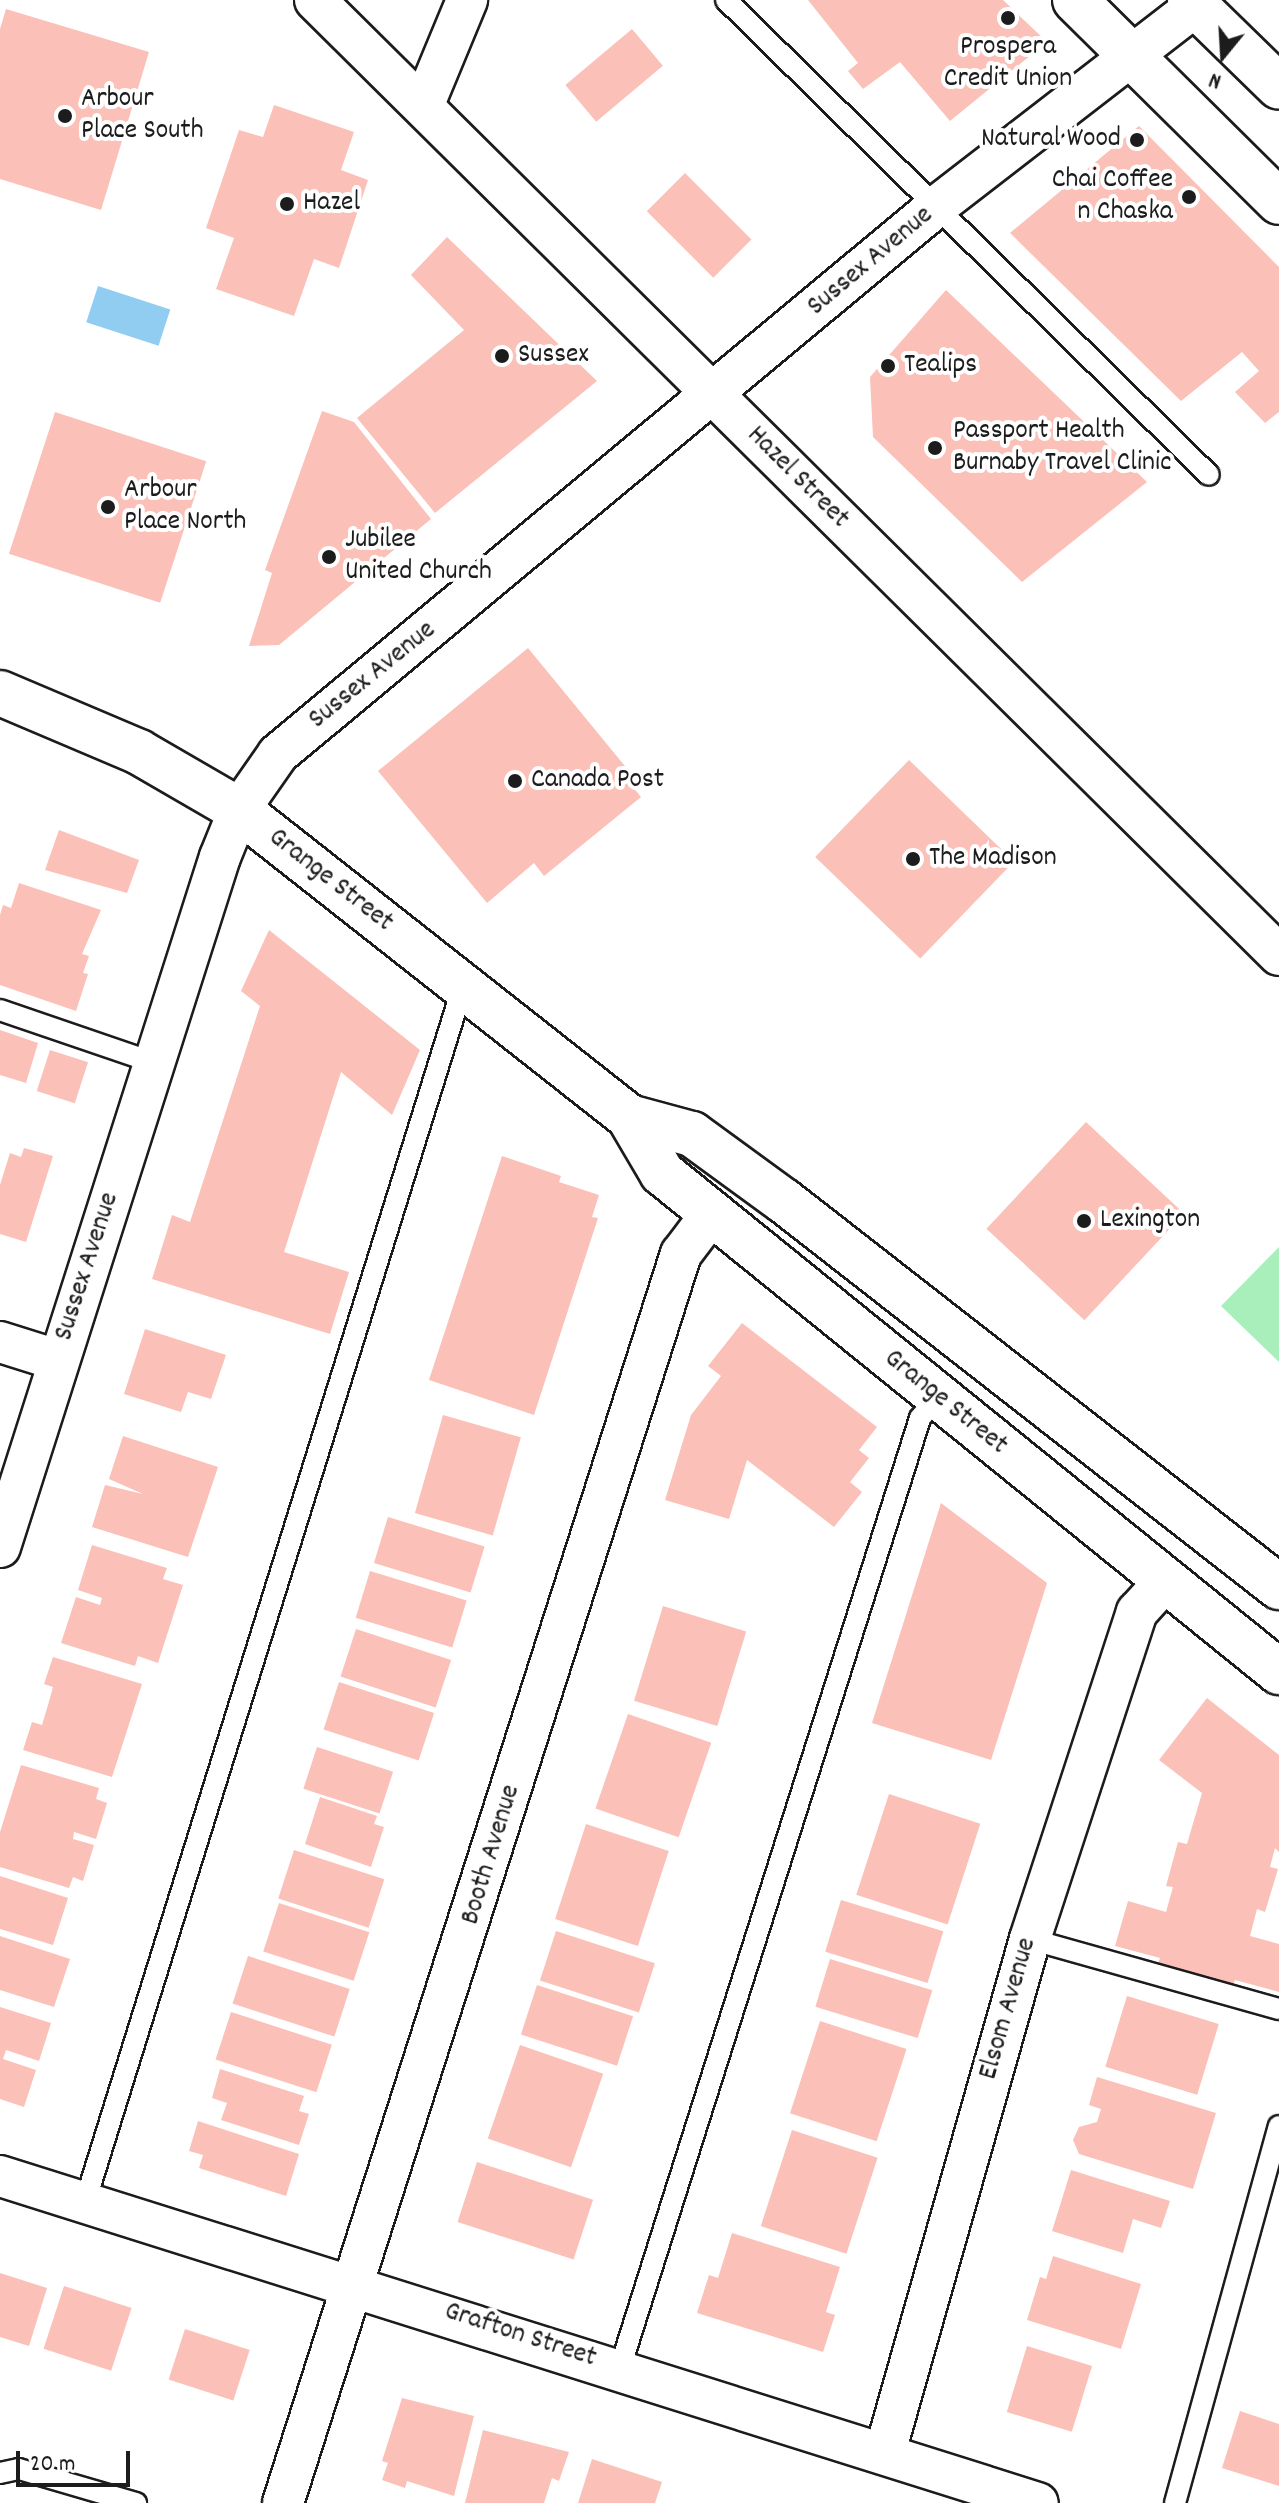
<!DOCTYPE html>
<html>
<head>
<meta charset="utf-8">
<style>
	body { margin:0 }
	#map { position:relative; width:1279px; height:2503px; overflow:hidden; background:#fff; font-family:Dekko,sans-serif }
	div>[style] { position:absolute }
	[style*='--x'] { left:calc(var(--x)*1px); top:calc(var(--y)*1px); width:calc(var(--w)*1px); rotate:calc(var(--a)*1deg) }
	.green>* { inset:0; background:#a8efbb }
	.water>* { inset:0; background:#91ccf1; transform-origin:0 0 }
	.building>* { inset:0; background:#fbc0b7; transform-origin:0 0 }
	.roads { filter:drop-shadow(2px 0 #1c1c1c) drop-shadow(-2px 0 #1c1c1c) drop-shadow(0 2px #1c1c1c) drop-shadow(0 -2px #1c1c1c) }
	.service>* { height:20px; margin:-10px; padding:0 10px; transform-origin:10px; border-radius:10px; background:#fff }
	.minor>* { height:40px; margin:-20px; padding:0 20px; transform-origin:20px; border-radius:20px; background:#fff }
	.secondary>* { height:44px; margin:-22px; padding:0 22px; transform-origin:22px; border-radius:22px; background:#fff }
	.primary>* { height:44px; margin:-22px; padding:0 22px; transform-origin:22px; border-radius:22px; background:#fff }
	.dots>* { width:22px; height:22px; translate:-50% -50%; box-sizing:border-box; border:4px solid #fff; border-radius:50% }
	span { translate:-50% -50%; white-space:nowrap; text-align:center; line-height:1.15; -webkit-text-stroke:8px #fff; paint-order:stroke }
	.poi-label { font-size:28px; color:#1c1c1c }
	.left { translate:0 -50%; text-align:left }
	.right { translate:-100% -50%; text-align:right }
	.street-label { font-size:28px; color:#1c1c1c }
	.north { position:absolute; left:1183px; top:16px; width:80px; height:80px; -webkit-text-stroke:6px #fff; paint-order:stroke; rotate:198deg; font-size:22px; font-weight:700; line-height:32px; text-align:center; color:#1c1c1c }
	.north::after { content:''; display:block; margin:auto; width:28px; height:36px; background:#1c1c1c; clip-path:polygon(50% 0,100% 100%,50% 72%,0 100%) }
	.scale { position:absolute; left:16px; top:2451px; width:114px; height:36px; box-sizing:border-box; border:4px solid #1c1c1c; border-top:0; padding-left:10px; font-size:24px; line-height:28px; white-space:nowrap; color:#1c1c1c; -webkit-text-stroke:6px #fff; paint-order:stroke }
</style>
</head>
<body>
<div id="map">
	<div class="green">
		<div style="clip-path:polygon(1279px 1247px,1279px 1362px,1221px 1306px)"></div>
	</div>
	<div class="water">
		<div style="left:98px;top:286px;width:76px;height:38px;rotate:18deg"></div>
	</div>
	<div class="building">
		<div style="clip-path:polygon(808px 0,1003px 0,1047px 42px,950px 121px,900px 62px,863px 89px,848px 71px,858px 63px)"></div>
		<div style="clip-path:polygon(6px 9px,149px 52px,101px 210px,0 179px,0 29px)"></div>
		<div style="left:632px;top:29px;width:48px;height:87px;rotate:50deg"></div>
		<div style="clip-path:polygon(274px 105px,354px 132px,341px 170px,368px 180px,339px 268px,314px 259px,294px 316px,216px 289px,234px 238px,206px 228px,239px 130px,263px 137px)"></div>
		<div style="clip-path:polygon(1139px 126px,1279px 267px,1279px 412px,1265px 423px,1235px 392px,1259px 371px,1242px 352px,1181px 401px,1010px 233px)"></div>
		<div style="left:685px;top:173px;width:94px;height:54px;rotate:45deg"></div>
		<div style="clip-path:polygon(447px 237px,597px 381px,435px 513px,357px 418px,464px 330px,411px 275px)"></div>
		<div style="clip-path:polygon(946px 290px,1147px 482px,1022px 582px,873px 437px,870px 377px)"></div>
		<div style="clip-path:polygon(322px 411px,354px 422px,431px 519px,279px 645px,249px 646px,272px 573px,265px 570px)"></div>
		<div style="left:55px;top:412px;width:159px;height:149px;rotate:18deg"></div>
		<div style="clip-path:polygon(528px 648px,638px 782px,632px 786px,641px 797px,544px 876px,534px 863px,487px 903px,378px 771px)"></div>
		<div style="left:909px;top:760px;width:146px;height:135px;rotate:44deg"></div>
		<div style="clip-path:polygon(59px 830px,139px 860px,127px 893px,45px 870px)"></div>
		<div style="clip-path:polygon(19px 883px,101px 910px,82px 954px,89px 956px,83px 973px,88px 974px,76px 1011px,0 985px,0 915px,3px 905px,11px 908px)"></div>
		<div style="clip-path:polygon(269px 930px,420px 1050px,392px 1115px,341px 1072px,284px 1252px,349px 1272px,330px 1334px,152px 1279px,172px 1215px,190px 1222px,260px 1006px,241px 991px)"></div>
		<div style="clip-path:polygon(0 1030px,38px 1043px,26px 1083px,0 1075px)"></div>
		<div style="left:50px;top:1050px;width:40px;height:43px;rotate:18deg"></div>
		<div style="left:1086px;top:1122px;width:134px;height:146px;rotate:43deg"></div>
		<div style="clip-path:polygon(24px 1148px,53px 1156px,26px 1242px,0 1234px,0 1185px,10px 1153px,21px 1157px)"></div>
		<div style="clip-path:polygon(502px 1156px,561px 1176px,559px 1182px,599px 1195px,592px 1217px,598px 1218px,534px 1415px,429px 1380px)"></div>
		<div style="clip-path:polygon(742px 1323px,877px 1427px,859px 1450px,869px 1458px,850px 1482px,862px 1492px,834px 1527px,747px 1460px,729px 1519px,665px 1500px,691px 1415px,721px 1376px,708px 1366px)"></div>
		<div style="clip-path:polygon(145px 1329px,226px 1355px,211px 1399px,188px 1392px,181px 1412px,124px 1394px)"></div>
		<div style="left:443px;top:1415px;width:81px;height:102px;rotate:16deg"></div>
		<div style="clip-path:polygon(123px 1436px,218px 1467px,188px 1557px,92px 1527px,105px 1485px,143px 1494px,109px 1479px)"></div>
		<div style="clip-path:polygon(941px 1503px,1047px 1583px,991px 1760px,872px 1723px)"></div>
		<div style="left:388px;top:1517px;width:101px;height:48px;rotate:17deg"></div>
		<div style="clip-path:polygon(92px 1545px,167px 1568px,163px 1579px,183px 1585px,158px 1663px,138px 1656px,135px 1666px,61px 1643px,76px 1597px,100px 1605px,102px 1598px,78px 1590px)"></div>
		<div style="left:370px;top:1571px;width:101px;height:49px;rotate:17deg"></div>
		<div style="left:663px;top:1606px;width:87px;height:99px;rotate:17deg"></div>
		<div style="left:356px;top:1629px;width:100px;height:50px;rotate:18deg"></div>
		<div style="clip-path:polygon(53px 1657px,142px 1684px,112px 1777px,23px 1750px,32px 1722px,42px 1725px,48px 1705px,53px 1687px,44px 1684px)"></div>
		<div style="left:339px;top:1682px;width:100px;height:50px;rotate:18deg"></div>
		<div style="clip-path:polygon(1207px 1698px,1279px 1755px,1279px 1852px,1275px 1848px,1270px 1867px,1278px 1869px,1265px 1912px,1257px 1909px,1250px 1936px,1279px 1944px,1279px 1992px,1235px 1980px,1232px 1987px,1157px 1966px,1160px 1958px,1115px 1946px,1128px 1901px,1166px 1912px,1173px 1887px,1166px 1886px,1178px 1842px,1187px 1844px,1202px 1793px,1159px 1760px)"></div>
		<div style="left:628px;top:1714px;width:88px;height:100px;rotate:19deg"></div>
		<div style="left:317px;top:1747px;width:80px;height:44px;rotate:18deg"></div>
		<div style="clip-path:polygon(21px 1765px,99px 1788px,96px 1799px,107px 1803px,96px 1839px,74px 1832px,73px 1839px,94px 1845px,83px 1881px,73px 1877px,69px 1888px,0 1867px,0 1832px)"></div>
		<div style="left:889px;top:1794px;width:96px;height:106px;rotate:18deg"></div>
		<div style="clip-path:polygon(320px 1797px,377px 1816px,374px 1824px,384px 1827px,371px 1867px,305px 1844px)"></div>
		<div style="left:586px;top:1824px;width:87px;height:100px;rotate:18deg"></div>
		<div style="left:294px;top:1850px;width:95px;height:51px;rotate:18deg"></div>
		<div style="clip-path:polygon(0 1876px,68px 1898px,53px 1945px,0 1929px)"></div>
		<div style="left:841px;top:1900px;width:107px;height:54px;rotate:17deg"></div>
		<div style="left:279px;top:1903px;width:95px;height:51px;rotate:18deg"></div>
		<div style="left:556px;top:1931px;width:104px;height:52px;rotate:18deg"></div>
		<div style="clip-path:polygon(0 1936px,70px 1959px,54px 2007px,0 1990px)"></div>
		<div style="left:248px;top:1956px;width:107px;height:50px;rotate:18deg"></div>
		<div style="left:830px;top:1959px;width:107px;height:50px;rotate:17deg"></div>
		<div style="left:537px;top:1985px;width:101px;height:52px;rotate:18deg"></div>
		<div style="left:1127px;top:1996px;width:96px;height:74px;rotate:17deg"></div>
		<div style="clip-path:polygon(0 2007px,51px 2023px,39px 2061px,6px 2050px,3px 2059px,36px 2070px,24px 2107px,0 2099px)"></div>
		<div style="left:231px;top:2012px;width:106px;height:50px;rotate:18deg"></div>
		<div style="left:820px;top:2021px;width:91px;height:97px;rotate:18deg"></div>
		<div style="left:520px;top:2045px;width:88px;height:99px;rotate:19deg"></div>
		<div style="clip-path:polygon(220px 2069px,304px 2096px,299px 2111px,309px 2114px,299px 2145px,221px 2120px,227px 2103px,212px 2098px)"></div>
		<div style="clip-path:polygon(1097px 2077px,1216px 2113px,1193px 2189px,1079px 2154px,1073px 2140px,1079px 2127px,1097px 2122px,1101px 2109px,1089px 2105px)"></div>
		<div style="clip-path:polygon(198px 2121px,299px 2154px,286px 2196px,199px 2168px,203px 2155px,189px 2151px)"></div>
		<div style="left:792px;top:2130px;width:90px;height:101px;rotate:18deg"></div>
		<div style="left:477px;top:2162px;width:122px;height:63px;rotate:18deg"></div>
		<div style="clip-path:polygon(1071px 2170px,1170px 2201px,1161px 2228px,1133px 2219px,1123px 2253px,1052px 2231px)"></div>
		<div style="clip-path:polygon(732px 2233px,840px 2267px,826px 2312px,835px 2315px,823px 2352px,697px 2313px,709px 2275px,718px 2278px)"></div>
		<div style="clip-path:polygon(1053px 2256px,1141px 2284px,1121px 2349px,1027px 2320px,1040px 2277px,1046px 2279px)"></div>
		<div style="clip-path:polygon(0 2273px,47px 2288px,29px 2346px,0 2337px)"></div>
		<div style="left:64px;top:2286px;width:71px;height:66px;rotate:18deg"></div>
		<div style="left:185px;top:2329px;width:68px;height:53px;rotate:18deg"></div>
		<div style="left:1027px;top:2346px;width:68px;height:69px;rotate:17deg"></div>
		<div style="clip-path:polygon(402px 2398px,474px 2416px,454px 2496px,407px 2481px,405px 2488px,382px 2480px,388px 2463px,382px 2461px)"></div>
		<div style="clip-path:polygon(1240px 2411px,1279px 2424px,1279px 2486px,1222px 2468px)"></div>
		<div style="clip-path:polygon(483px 2430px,569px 2452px,559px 2481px,552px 2478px,544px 2503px,465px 2503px)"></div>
		<div style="clip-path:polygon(592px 2459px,662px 2482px,655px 2503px,578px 2503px)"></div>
	</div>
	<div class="roads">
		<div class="service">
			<div style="--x:726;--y:0;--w:677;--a:44.52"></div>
			<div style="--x:0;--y:1010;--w:164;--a:18.9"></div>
			<div style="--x:1030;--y:1939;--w:259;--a:15.7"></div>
			<div style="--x:85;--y:2202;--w:1273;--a:-72.73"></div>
			<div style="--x:620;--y:2368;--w:996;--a:-72.47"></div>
			<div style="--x:920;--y:1418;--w:28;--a:-49"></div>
			<div style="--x:0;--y:2473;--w:19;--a:-12"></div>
			<div style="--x:19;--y:2469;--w:122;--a:16.2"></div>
			<div style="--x:1175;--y:2503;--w:391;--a:-74.6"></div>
		</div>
		<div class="minor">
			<div style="--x:315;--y:0;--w:1357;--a:44.73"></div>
			<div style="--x:424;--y:104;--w:113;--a:-67.5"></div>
			<div style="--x:0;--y:1342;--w:60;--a:17.5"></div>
			<div style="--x:0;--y:1547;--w:724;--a:-72.32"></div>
			<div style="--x:220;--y:857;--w:51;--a:-68"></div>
			<div style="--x:239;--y:810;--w:68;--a:-55.1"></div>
			<div style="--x:278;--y:754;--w:857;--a:-39.75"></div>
			<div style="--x:937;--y:206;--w:327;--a:-37.7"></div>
			<div style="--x:0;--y:2176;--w:1088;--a:17.49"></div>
			<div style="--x:885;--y:2452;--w:533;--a:-74.22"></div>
			<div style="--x:1030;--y:1939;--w:344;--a:-71.9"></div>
			<div style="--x:1137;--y:1612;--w:43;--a:-47.8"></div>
			<div style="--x:283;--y:2503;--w:1311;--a:-72.33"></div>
			<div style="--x:681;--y:1254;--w:51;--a:-52.9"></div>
		</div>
		<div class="secondary">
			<div style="--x:0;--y:693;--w:151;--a:23"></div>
			<div style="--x:139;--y:752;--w:116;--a:30.1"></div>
			<div style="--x:239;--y:810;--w:496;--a:38.2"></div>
			<div style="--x:629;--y:1117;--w:65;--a:59.5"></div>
			<div style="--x:662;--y:1173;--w:794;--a:38.96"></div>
			<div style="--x:629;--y:1117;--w:65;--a:15.1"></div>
			<div style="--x:692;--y:1134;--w:114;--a:36.1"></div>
			<div style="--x:784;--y:1201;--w:628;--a:37.95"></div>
		</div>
		<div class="primary">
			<div style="--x:1075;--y:0;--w:287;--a:44.7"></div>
			<div style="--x:1190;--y:0;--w:124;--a:44.3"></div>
		</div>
	</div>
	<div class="dots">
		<div style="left:1008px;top:18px;background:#1c1c1c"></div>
		<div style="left:65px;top:116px;background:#1c1c1c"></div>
		<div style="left:1137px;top:140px;background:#1c1c1c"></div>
		<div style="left:1189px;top:197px;background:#1c1c1c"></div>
		<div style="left:287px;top:204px;background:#1c1c1c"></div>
		<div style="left:502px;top:356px;background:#1c1c1c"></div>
		<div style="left:888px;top:366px;background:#1c1c1c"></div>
		<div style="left:935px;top:448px;background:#1c1c1c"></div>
		<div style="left:108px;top:507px;background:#1c1c1c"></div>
		<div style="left:329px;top:557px;background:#1c1c1c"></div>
		<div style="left:515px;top:781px;background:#1c1c1c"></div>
		<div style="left:913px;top:859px;background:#1c1c1c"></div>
		<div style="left:1084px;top:1221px;background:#1c1c1c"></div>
	</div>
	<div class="poi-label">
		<span style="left:1008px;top:64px">Prospera<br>Credit Union</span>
		<span class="left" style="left:81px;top:116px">Arbour<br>Place South</span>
		<span class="right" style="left:1121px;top:140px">Natural Wood</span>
		<span class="right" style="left:1173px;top:197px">Chai Coffee<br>n Chaska</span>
		<span class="left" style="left:303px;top:204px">Hazel</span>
		<span class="left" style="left:518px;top:356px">Sussex</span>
		<span class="left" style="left:904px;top:366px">Tealips</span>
		<span class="left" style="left:953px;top:448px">Passport Health<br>Burnaby Travel Clinic</span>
		<span class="left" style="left:124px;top:507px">Arbour<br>Place North</span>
		<span class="left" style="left:345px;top:557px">Jubilee<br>United Church</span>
		<span class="left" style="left:531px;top:781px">Canada Post</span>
		<span class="left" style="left:929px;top:859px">The Madison</span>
		<span class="left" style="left:1100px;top:1221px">Lexington</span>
	</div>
	<div class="street-label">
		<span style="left:871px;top:262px;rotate:-40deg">Sussex Avenue</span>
		<span style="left:797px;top:478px;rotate:45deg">Hazel Street</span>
		<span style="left:373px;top:676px;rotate:-39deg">Sussex Avenue</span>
		<span style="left:330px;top:881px;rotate:38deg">Grange Street</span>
		<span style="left:88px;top:1267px;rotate:-72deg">Sussex Avenue</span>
		<span style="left:945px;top:1403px;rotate:39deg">Grange Street</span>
		<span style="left:492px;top:1855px;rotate:-73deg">Booth Avenue</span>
		<span style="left:1009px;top:2009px;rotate:-74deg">Elsom Avenue</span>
		<span style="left:520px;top:2336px;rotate:18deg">Grafton Street</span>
	</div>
	<div class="north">N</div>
	<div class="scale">20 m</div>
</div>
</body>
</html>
